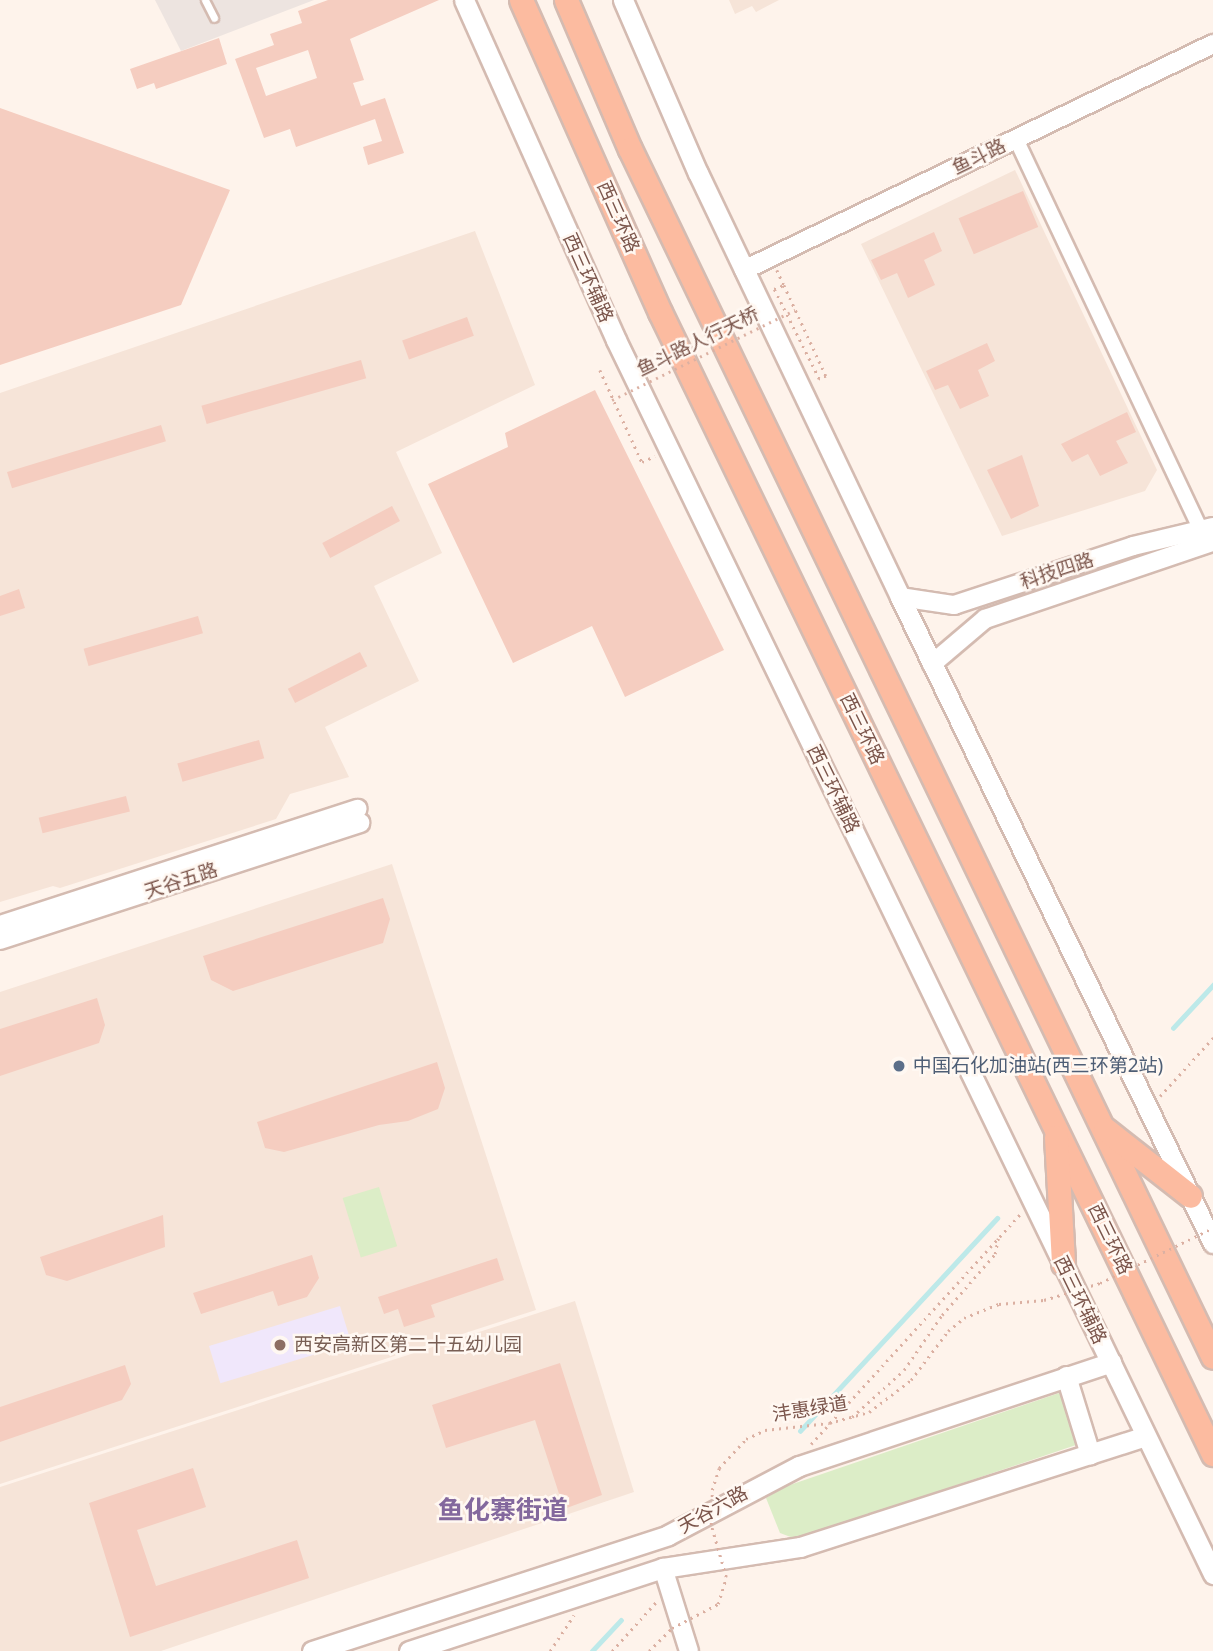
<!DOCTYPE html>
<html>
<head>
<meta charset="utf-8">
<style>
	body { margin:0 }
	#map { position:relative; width:1213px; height:1651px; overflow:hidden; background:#fef3eb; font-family:"Noto Sans","Noto Sans SC",sans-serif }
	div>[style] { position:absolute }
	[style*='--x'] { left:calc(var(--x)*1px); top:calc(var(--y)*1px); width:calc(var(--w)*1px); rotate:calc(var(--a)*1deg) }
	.residential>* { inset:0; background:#f6e4d8 }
	.industrial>* { inset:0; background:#ede4e0 }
	.education>* { inset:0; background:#f0e7fb; transform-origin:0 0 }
	.green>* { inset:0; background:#dcedc7; transform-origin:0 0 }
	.stream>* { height:4.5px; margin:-2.25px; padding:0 2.25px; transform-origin:2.25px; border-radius:2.25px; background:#bde9e9 }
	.building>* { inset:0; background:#f5cdc0; transform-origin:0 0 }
	.path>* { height:2.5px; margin-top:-1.25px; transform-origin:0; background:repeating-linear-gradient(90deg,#dbb0a2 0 2px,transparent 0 7px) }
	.roads { filter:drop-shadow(2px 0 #d4bbb1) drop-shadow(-2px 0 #d4bbb1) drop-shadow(0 2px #d4bbb1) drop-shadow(0 -2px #d4bbb1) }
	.service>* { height:7px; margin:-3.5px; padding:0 3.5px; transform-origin:3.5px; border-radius:3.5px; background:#fff }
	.minor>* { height:14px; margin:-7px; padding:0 7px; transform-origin:7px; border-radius:7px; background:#fff }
	.tertiary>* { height:18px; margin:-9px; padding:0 9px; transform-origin:9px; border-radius:9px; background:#fff }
	.secondary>* { height:19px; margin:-9.5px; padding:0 9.5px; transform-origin:9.5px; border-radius:9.5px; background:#fff }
	.trunk>* { height:23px; margin:-11.5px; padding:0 11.5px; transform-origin:11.5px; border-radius:11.5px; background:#fcbba0 }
	.path-bridge>* { height:2.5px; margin-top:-1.25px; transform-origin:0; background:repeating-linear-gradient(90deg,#dbb0a2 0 2px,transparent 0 7px) }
	.dots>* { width:19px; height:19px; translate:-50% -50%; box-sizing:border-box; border:4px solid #fff8f2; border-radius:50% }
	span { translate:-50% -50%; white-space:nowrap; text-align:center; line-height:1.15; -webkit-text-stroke:5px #fff8f2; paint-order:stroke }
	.street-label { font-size:19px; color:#7b554b }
	.service-label { font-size:19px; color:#4e5e75 }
	.left { translate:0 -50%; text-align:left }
	.education-label { font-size:19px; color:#785e54 }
	.district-label { font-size:26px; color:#83689d; font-weight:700 }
</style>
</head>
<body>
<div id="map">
	<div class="residential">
		<div style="clip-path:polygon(729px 0,779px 0,756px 12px,752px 6px,735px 14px)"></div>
		<div style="clip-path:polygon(1015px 170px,1157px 470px,1145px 491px,1002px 536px,861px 244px)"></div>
		<div style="clip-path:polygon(475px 231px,535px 385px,396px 452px,442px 553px,374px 586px,419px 681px,325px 727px,349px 777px,290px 794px,276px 819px,60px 888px,53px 886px,0 902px,0 393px)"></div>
		<div style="clip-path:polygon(392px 864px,536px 1310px,0 1484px,0 992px)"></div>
		<div style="clip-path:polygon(575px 1301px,634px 1492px,161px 1651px,0 1651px,0 1487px)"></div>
	</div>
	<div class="industrial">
		<div style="clip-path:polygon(155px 0,314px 0,181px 51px)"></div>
	</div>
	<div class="education">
		<div style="left:340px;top:1306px;width:39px;height:137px;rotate:73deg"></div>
	</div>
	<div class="green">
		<div style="left:379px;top:1187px;width:62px;height:38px;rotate:73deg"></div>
		<div style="clip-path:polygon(1065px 1391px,1082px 1443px,796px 1539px,780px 1533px,766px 1498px,784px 1487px)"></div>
	</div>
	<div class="stream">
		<div style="--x:1173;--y:1028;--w:59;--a:-47.1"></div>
		<div style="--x:800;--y:1431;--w:290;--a:-47.2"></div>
		<div style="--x:592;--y:1651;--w:42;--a:-46.9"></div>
	</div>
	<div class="building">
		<div style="clip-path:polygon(evenodd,328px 0,439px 0,350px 39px,364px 80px,353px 83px,361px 106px,385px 98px,404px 153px,368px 165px,363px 147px,382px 141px,375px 119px,296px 147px,290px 129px,264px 138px,235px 59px,274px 45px,270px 34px,302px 23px,298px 11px,328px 0,308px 50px,317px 78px,266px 96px,256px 68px,308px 50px)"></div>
		<div style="clip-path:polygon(219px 38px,227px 64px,156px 89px,154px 83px,137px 89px,130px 69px)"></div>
		<div style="clip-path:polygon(0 108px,230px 190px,181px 305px,0 365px)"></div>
		<div style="left:1023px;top:191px;width:39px;height:70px;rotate:67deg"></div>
		<div style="clip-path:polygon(934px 232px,942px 251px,924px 260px,935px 285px,908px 298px,897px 273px,881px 280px,871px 260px)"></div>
		<div style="left:467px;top:317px;width:20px;height:69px;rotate:70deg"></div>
		<div style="clip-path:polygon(987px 343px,995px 361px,978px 370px,989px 396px,960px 409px,948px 385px,935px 390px,926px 371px)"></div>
		<div style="left:361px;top:360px;width:19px;height:166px;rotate:74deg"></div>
		<div style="clip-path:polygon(595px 390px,724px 650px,625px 697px,592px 626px,513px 663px,428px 484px,508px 447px,505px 433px)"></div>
		<div style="clip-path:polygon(1127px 412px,1136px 432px,1116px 441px,1128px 463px,1100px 476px,1088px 454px,1072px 462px,1061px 444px)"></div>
		<div style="left:161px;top:425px;width:17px;height:161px;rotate:73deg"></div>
		<div style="clip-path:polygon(1022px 455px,1039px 506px,1011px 519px,987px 470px)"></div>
		<div style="left:392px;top:506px;width:17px;height:79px;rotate:62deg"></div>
		<div style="clip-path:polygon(19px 589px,25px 608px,0 616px,0 596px)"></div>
		<div style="left:198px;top:616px;width:18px;height:119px;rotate:74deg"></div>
		<div style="left:360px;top:652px;width:16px;height:81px;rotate:63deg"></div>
		<div style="left:259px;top:740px;width:19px;height:85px;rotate:74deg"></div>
		<div style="left:126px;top:796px;width:16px;height:90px;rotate:76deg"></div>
		<div style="clip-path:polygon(383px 898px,390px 919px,383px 943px,233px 991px,211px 980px,203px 956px)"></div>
		<div style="clip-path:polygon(97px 998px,105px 1025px,99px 1043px,0 1076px,0 1029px)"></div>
		<div style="clip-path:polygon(437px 1062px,445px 1088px,438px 1109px,408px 1121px,379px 1125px,284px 1152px,265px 1148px,257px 1122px)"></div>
		<div style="clip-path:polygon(163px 1215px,165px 1247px,67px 1281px,46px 1275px,40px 1257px)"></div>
		<div style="clip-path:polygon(312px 1255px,319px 1278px,307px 1297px,278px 1306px,273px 1291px,201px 1314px,193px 1293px)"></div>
		<div style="clip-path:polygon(497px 1258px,504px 1280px,431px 1305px,435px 1317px,404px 1327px,398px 1309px,384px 1314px,378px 1297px)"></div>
		<div style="clip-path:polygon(560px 1363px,602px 1495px,564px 1509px,535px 1420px,446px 1448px,432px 1405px)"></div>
		<div style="clip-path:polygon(125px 1365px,131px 1384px,122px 1400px,0 1442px,0 1407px)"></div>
		<div style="clip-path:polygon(193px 1468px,206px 1507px,137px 1530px,156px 1586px,297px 1540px,309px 1578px,130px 1637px,89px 1503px)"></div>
	</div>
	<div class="path">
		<div style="--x:777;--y:270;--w:17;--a:65"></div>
		<div style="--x:784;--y:285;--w:100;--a:65.2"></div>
		<div style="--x:826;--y:376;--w:8;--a:157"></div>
		<div style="--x:819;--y:379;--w:101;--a:-116.6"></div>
		<div style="--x:774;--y:289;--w:11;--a:-22"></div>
		<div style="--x:600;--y:370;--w:101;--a:65.5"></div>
		<div style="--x:642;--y:462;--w:14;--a:-25"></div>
		<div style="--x:1160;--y:1096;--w:79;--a:-47.6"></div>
		<div style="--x:852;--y:1417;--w:70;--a:-42.1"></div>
		<div style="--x:904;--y:1370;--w:67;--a:-55.4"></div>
		<div style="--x:942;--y:1315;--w:81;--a:-49"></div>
		<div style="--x:995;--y:1254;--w:16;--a:-79"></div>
		<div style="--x:811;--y:1444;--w:312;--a:-47.7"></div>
		<div style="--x:550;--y:1651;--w:43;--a:-56.3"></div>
		<div style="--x:612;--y:1651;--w:67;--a:-48"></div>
	</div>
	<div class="roads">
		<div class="service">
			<div style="--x:205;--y:0;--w:20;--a:63"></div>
		</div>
		<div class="minor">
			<div style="--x:1016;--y:139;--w:433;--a:64.7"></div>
		</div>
		<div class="tertiary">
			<div style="--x:744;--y:270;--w:521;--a:-25.73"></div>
			<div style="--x:900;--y:597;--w:55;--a:8.4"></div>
			<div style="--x:954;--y:605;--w:188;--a:-18.2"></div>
			<div style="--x:1133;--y:546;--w:82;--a:-13.4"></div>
			<div style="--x:932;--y:664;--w:70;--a:-40.3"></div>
			<div style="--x:985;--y:619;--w:241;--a:-18.7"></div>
			<div style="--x:0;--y:925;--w:376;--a:-18"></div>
			<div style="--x:0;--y:940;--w:379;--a:-18"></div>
			<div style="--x:663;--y:1568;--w:87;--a:72.6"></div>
		</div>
		<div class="secondary">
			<div style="--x:464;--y:0;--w:372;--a:65.9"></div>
			<div style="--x:616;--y:340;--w:1371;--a:64.18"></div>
			<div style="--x:623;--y:0;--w:189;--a:66.6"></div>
			<div style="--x:698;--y:173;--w:470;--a:64.5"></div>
			<div style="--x:900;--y:597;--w:718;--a:64.15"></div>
			<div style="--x:1066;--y:1376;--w:82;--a:72.9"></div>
			<div style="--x:312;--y:1651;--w:374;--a:-18"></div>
			<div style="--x:668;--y:1535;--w:148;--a:-27.8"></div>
			<div style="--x:799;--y:1466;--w:329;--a:-18.4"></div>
			<div style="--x:409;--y:1651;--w:267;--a:-18.1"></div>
			<div style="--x:663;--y:1568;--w:139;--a:-8.7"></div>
			<div style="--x:800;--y:1547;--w:363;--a:-17.8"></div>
		</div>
		<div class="trunk">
			<div style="--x:521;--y:0;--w:342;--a:66"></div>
			<div style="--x:660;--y:312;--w:1269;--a:64.16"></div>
			<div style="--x:566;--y:0;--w:162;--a:66.8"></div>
			<div style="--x:630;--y:149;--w:1341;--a:64.24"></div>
			<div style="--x:1105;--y:1129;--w:108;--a:38.2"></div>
			<div style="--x:1056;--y:1137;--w:127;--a:86.8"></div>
		</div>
	</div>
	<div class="path-bridge">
		<div style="--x:612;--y:400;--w:204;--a:-26.2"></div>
		<div style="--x:649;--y:1651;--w:33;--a:-45"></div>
		<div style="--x:672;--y:1628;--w:52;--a:-27.6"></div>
		<div style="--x:718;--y:1604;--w:28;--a:-73"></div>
		<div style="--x:726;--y:1577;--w:54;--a:-106.1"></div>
		<div style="--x:711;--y:1525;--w:35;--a:-88"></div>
		<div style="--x:712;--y:1490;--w:23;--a:-72"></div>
		<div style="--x:719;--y:1468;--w:40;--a:-47"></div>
		<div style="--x:746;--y:1439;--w:21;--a:-25"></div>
		<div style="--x:765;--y:1430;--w:64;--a:-6.2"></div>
		<div style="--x:829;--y:1423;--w:41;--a:-15.4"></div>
		<div style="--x:869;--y:1412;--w:53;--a:-37.3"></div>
		<div style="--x:911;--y:1380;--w:61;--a:-52.9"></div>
		<div style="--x:948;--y:1331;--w:21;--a:-39"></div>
		<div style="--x:964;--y:1318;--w:38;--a:-22"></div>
		<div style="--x:999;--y:1304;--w:45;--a:-5.1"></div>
		<div style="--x:1044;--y:1300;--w:59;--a:-16.9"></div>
		<div style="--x:1100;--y:1283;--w:126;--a:-26"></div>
	</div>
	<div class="dots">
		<div style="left:899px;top:1066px;background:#5c6f8a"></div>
		<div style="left:280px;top:1345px;background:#8d6e63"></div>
	</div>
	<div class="street-label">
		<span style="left:979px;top:157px;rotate:-26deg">鱼斗路</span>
		<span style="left:618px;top:217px;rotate:66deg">西三环路</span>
		<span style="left:588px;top:278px;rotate:66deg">西三环辅路</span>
		<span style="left:698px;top:342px;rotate:-26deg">鱼斗路人行天桥</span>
		<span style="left:1057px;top:571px;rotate:-18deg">科技四路</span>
		<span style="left:862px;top:729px;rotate:64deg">西三环路</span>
		<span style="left:833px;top:789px;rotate:64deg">西三环辅路</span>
		<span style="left:181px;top:881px;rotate:-18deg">天谷五路</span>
		<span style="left:1110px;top:1239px;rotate:64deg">西三环路</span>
		<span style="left:1080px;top:1300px;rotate:64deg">西三环辅路</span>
		<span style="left:810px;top:1409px;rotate:-9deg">沣惠绿道</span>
		<span style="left:713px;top:1510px;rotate:-29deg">天谷六路</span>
	</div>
	<div class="service-label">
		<span class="left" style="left:913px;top:1066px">中国石化加油站(西三环第2站)</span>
	</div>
	<div class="education-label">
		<span class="left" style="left:294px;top:1345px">西安高新区第二十五幼儿园</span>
	</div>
	<div class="district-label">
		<span style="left:503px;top:1510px">鱼化寨街道</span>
	</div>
</div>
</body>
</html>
